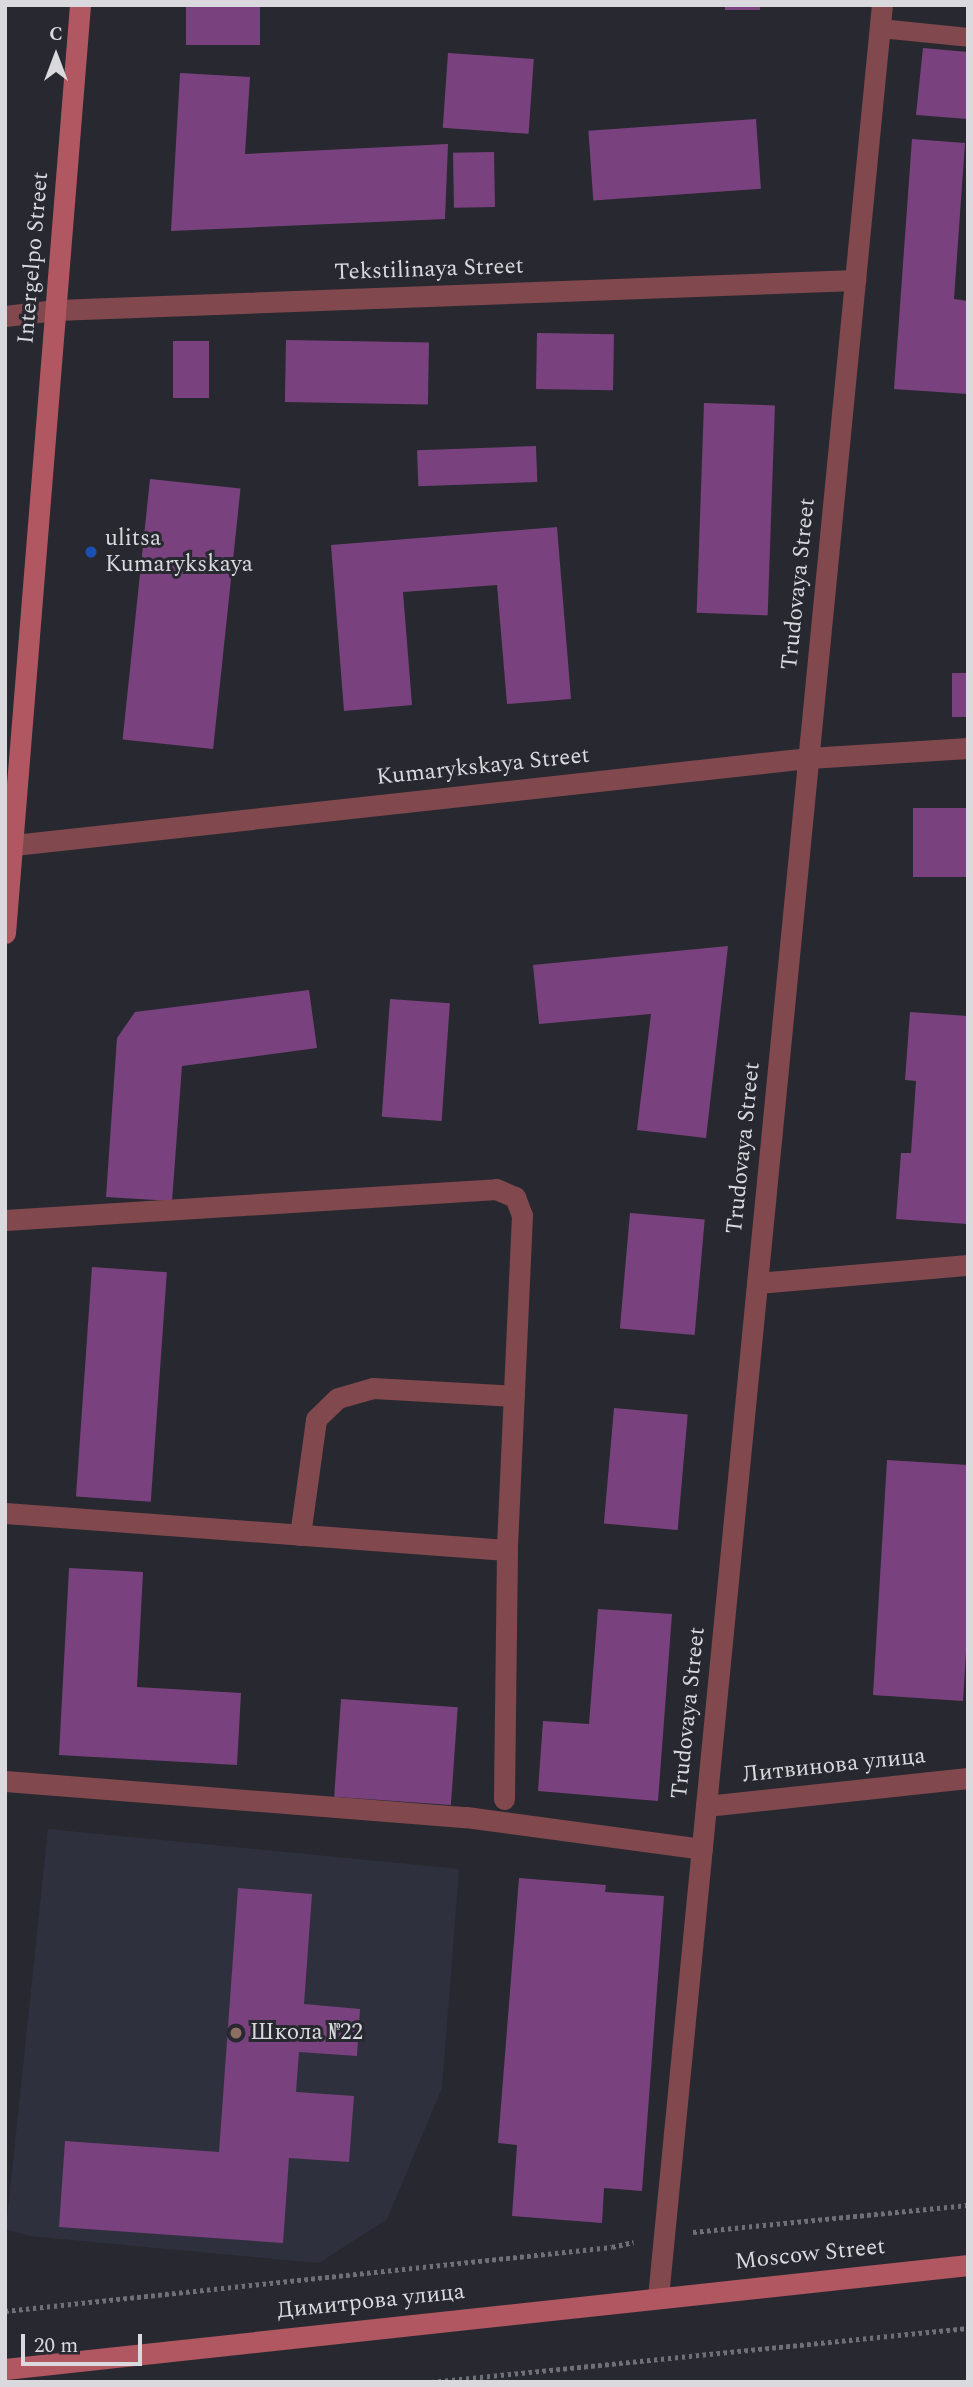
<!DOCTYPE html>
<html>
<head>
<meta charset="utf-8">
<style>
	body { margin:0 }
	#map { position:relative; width:973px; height:2387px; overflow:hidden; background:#282930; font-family:Spectral,serif }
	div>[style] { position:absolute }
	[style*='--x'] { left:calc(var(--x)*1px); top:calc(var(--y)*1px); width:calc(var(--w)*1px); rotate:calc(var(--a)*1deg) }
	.built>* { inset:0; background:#2f303d }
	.building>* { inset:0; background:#79427e; transform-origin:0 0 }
	.path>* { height:4.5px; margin-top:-2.25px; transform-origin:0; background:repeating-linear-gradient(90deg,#6f7076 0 3.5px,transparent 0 7px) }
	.lane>* { height:19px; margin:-9.5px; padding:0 9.5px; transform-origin:9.5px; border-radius:9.5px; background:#81484e }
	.street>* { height:21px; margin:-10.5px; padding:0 10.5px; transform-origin:10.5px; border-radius:10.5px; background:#81484e }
	.secondary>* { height:21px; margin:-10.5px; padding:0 10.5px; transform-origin:10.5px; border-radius:10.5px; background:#b15761 }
	.dots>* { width:19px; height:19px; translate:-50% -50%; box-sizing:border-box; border:4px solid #282930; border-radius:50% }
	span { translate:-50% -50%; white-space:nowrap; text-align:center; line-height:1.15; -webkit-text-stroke:6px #282930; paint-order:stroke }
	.street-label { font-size:23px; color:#d9d9de }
	.poi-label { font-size:23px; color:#d9d9de }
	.left { translate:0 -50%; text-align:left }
	.frame { position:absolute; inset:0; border:7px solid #d9d9de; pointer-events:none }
	.north { position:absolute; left:21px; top:21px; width:70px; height:70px; -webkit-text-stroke:5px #282930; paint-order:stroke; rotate:0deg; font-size:19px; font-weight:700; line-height:28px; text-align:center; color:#d9d9de }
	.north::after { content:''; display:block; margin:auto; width:24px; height:32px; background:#d9d9de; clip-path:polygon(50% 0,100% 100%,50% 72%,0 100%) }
	.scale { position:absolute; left:21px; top:2334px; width:121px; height:32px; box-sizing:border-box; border:4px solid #d9d9de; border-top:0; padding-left:9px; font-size:21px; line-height:24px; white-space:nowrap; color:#d9d9de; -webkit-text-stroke:5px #282930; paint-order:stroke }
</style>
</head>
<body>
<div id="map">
	<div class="built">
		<div style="clip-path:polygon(48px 1829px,459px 1869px,442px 2088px,387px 2219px,319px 2263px,29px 2236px,6px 2229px)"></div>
	</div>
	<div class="building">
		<div style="left:186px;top:5px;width:74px;height:40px"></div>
		<div style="left:725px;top:5px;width:35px;height:5px"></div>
		<div style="clip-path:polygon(923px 48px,968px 52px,968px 119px,916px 115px)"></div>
		<div style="left:448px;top:53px;width:86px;height:75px;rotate:4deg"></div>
		<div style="clip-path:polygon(180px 73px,250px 77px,245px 154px,448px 144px,445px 219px,171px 231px)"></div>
		<div style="left:756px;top:119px;width:70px;height:168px;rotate:86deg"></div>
		<div style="clip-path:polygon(912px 139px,965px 143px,954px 299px,968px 301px,968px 394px,894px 389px)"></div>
		<div style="left:494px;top:152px;width:55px;height:41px;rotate:89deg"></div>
		<div style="left:537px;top:333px;width:77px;height:56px;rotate:1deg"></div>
		<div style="left:286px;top:340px;width:143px;height:62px;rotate:1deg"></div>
		<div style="left:173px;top:341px;width:36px;height:57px"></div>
		<div style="left:704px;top:403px;width:71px;height:210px;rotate:2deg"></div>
		<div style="left:536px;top:446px;width:36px;height:119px;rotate:88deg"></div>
		<div style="left:150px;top:479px;width:91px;height:262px;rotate:6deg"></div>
		<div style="clip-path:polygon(557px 527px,571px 699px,507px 704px,497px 585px,403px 592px,412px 705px,344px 711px,331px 545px)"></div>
		<div style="left:952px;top:673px;width:16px;height:44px"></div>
		<div style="left:968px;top:808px;width:69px;height:55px;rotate:90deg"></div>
		<div style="clip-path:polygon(728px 946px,706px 1138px,637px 1130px,651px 1014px,539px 1024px,533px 965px)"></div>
		<div style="clip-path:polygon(309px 990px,317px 1048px,182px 1066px,172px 1201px,106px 1197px,117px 1038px,135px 1012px)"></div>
		<div style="left:390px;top:999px;width:60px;height:118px;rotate:4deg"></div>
		<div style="clip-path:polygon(910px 1012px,968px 1016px,968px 1224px,896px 1219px,901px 1153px,911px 1153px,916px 1081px,905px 1080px)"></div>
		<div style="left:630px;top:1213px;width:75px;height:116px;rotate:5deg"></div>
		<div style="left:92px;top:1267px;width:75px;height:230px;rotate:4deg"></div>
		<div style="left:614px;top:1408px;width:74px;height:116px;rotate:5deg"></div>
		<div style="clip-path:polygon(887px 1460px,968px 1465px,968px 1620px,963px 1701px,873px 1695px)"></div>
		<div style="clip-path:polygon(69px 1568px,143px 1572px,137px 1687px,241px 1693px,237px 1765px,59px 1755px)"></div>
		<div style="clip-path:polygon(598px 1609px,672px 1614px,658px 1801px,538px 1791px,543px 1721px,589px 1724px)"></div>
		<div style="left:341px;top:1699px;width:117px;height:98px;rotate:4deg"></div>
		<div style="clip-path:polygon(519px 1878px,606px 1885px,605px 1892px,664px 1896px,642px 2191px,604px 2188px,602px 2223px,512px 2216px,517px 2145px,498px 2143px)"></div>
		<div style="clip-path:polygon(238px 1888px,312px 1894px,304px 2004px,360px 2009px,357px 2056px,299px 2052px,296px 2092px,354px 2096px,349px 2162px,289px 2158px,283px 2243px,59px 2227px,65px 2141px,219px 2152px)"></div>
	</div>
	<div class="path">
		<div style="--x:693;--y:2232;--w:276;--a:-5.6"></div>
		<div style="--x:5;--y:2311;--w:610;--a:-6.02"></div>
		<div style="--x:612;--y:2247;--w:22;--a:-13"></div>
		<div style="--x:431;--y:2382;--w:540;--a:-5.74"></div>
	</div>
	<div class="lane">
		<div style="--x:880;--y:28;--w:88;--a:5.8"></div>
	</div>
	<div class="street">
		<div style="--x:5;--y:316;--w:51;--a:-6.7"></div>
		<div style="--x:56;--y:310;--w:800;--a:-2.15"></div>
		<div style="--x:5;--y:846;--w:809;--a:-6.25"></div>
		<div style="--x:809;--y:758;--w:159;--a:-3.6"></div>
		<div style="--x:5;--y:1220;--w:492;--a:-3.6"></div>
		<div style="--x:496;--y:1189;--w:21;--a:23"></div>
		<div style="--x:515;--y:1197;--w:19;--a:69"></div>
		<div style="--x:522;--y:1215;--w:335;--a:92.6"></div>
		<div style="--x:507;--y:1550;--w:249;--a:90.7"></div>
		<div style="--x:757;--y:1283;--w:212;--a:-4.9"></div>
		<div style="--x:5;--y:1513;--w:503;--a:4.22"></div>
		<div style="--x:300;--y:1535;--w:117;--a:-82.1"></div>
		<div style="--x:316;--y:1419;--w:30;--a:-44"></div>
		<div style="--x:338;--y:1398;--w:36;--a:-16"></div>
		<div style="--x:373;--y:1388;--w:141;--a:3.2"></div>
		<div style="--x:5;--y:1781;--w:462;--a:4.5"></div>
		<div style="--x:466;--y:1817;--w:238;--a:7.7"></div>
		<div style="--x:706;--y:1806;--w:263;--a:-6.1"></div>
		<div style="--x:658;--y:2297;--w:2303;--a:-84.42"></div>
	</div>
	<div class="secondary">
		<div style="--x:5;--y:933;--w:931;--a:-85.38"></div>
		<div style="--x:5;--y:2369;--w:969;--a:-6.16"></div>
	</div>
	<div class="dots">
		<div style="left:91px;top:552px;background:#1a4fb4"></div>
		<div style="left:236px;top:2033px;background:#8d6e63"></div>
	</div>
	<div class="street-label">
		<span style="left:34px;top:258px;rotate:-85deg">Intergelpo Street</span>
		<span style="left:429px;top:270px;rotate:-2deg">Tekstilinaya Street</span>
		<span style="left:799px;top:584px;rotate:-84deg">Trudovaya Street</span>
		<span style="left:483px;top:767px;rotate:-6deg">Kumarykskaya Street</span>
		<span style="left:744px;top:1148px;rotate:-84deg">Trudovaya Street</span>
		<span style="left:689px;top:1713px;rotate:-84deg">Trudovaya Street</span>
		<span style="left:834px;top:1766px;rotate:-6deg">Литвинова улица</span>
		<span style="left:810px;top:2255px;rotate:-6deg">Moscow Street</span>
		<span style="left:371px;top:2302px;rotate:-6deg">Димитрова улица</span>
	</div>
	<div class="poi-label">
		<span class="left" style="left:105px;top:552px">ulitsa<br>Kumarykskaya</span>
		<span class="left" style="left:250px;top:2033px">Школа №22</span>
	</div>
	<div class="frame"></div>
	<div class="north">С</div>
	<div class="scale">20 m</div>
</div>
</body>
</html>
